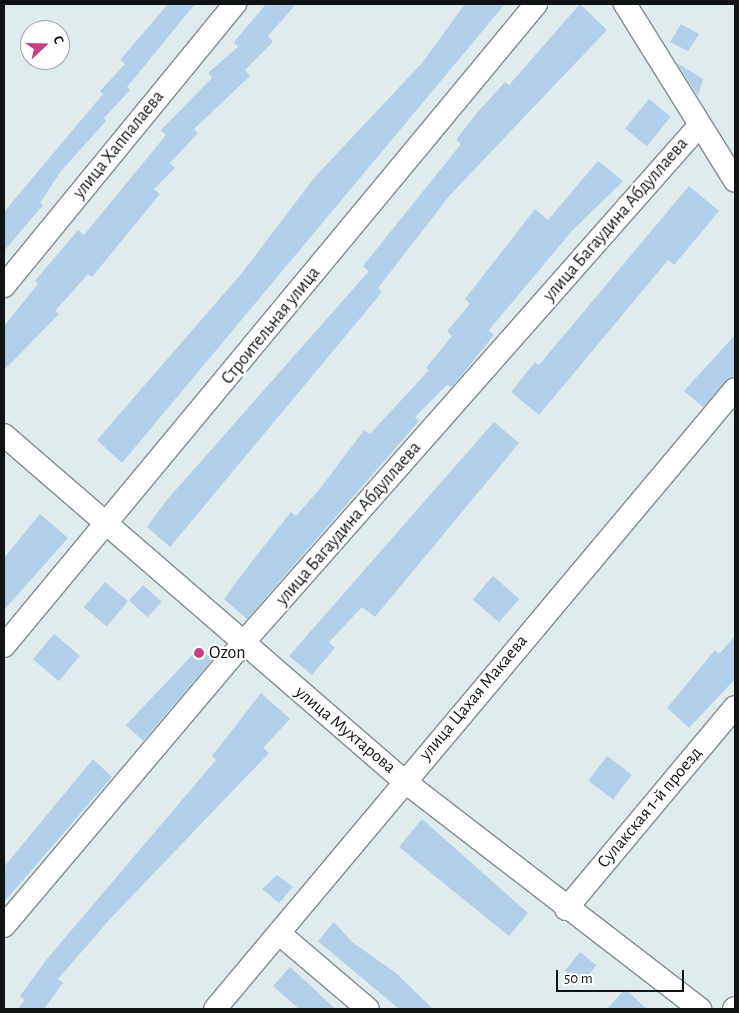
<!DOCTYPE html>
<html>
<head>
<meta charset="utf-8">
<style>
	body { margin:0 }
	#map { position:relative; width:739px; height:1013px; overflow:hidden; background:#e0ebee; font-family:"Alegreya Sans",sans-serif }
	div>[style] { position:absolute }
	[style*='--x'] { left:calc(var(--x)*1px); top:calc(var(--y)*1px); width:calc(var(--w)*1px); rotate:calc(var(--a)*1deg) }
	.building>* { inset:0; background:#b2d0e9; transform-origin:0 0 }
	.roads { filter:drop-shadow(1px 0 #848d90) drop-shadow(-1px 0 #848d90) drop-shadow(0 1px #848d90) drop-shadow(0 -1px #848d90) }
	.minor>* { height:22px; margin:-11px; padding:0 11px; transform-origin:11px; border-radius:11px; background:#fff }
	.dots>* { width:14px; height:14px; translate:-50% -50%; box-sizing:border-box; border:2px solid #fff; border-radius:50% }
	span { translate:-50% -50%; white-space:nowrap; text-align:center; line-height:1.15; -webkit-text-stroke:4.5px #fff; paint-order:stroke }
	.street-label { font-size:18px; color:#101314 }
	.poi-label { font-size:18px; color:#101314 }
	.left { translate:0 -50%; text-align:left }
	.frame { position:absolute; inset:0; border:5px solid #101314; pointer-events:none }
	.north { position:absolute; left:20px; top:20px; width:50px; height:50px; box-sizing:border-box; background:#fff; border:1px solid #9fa1a1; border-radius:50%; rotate:69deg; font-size:14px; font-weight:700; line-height:20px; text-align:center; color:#101314 }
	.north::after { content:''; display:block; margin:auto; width:18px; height:22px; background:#c64082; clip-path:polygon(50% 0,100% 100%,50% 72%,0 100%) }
	.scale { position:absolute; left:556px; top:970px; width:128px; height:22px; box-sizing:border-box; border:2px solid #101314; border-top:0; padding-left:6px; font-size:15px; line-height:18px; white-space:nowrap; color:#101314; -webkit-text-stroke:4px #fff; paint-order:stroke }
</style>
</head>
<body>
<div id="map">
	<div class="building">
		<div style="clip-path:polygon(168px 4px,195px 4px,127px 87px,130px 90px,104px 118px,106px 121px,61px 171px,40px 203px,43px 205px,4px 251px,4px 212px,103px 94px,100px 91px,125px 64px,120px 60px)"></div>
		<div style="clip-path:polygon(266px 4px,296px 4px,268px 36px,273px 42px,245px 70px,250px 76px,194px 129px,198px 133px,170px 163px,175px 168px,154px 189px,160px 194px,92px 277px,88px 274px,55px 311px,59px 314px,4px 370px,4px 326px,38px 284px,35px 281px,78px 230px,84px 235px,166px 135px,161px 130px,212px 78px,208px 73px,238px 47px,234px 42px)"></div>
		<div style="clip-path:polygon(465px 4px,505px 4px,122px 463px,97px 440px,242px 273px,314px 178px,422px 63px)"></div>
		<div style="clip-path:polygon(580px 4px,607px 30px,450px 195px,378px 288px,382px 292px,170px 547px,147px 527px,166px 501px,369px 271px,363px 266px,461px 144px,456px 140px,476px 114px,505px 82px,509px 85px)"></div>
		<div style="clip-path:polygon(681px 24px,699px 34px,688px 51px,670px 42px)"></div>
		<div style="clip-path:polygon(677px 63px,703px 79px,698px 96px)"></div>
		<div style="left:649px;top:99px;width:28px;height:38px;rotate:39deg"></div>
		<div style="clip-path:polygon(598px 161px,623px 181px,571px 232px,489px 330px,494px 335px,452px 387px,447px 385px,415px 417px,419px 421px,247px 619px,224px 599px,246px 569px,291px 512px,296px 516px,319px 490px,364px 430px,370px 434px,429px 370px,426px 368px,452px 336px,447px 331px,470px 304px,465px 299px,535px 209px,548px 220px)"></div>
		<div style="clip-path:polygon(689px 186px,719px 211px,674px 265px,668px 260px,539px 415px,511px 392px,535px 362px,539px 365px)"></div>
		<div style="clip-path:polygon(735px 335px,735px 374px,703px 407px,684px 391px)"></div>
		<div style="clip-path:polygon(494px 422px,519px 443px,375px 617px,362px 607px,329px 642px,335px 648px,312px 675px,289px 656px)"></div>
		<div style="clip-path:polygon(40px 514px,68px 538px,4px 610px,4px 558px)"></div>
		<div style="left:493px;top:576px;width:35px;height:31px;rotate:41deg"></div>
		<div style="left:105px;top:582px;width:30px;height:33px;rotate:40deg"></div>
		<div style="left:143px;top:585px;width:25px;height:21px;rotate:42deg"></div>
		<div style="left:54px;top:634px;width:34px;height:33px;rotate:40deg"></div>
		<div style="clip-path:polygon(735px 636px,735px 679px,689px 728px,667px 708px,715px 650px,719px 654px)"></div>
		<div style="clip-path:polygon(199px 648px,213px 659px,143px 741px,126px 725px)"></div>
		<div style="clip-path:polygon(261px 693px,290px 719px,263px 748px,269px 753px,110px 919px,58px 979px,63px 983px,44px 1009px,18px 1009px,25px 1000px,20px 996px,47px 959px,216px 760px,212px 756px)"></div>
		<div style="left:607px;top:756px;width:31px;height:31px;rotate:37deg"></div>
		<div style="clip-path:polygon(93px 759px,112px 777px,4px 902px,4px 867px)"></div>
		<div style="clip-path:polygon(422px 819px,528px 913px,509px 936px,399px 847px)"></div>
		<div style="clip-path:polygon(277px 875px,293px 887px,279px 903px,262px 889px)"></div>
		<div style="clip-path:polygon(334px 922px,352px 942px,396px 973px,433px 1009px,399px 1009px,318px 941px)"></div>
		<div style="left:580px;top:952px;width:21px;height:24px;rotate:39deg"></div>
		<div style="clip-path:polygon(290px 967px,312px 987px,335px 1009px,299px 1009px,273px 986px)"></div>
		<div style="clip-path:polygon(625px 989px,647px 1009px,607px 1009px)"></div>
	</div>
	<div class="roads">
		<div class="minor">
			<div style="--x:625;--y:4;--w:208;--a:58.1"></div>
			<div style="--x:4;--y:286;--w:365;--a:-50.7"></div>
			<div style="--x:4;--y:435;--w:529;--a:40.86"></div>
			<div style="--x:404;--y:781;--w:374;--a:37.6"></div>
			<div style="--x:4;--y:646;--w:834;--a:-50.35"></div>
			<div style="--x:566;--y:909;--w:263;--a:-50.1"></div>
			<div style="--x:4;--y:926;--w:370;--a:-49.8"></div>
			<div style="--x:243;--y:643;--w:689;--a:-48.59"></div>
			<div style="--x:281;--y:935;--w:114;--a:40.4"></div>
			<div style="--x:215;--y:1009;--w:809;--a:-50.01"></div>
			<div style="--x:734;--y:1009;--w:1;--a:-45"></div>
		</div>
	</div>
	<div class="dots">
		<div style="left:199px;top:653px;background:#c64082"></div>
	</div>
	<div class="street-label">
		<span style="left:119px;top:145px;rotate:-51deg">улица Хаппалаева</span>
		<span style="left:616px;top:220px;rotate:-49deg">улица Багаудина Абдуллаева</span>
		<span style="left:271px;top:326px;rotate:-51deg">Строительная улица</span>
		<span style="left:349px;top:524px;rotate:-49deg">улица Багаудина Абдуллаева</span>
		<span style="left:474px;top:698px;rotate:-50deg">улица Цахая Макаева</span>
		<span style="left:345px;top:730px;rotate:40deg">улица Мухтарова</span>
		<span style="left:650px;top:808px;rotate:-50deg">Сулакская 1-й проезд</span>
	</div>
	<div class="poi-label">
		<span class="left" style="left:209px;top:653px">Ozon</span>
	</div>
	<div class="frame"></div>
	<div class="north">С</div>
	<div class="scale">50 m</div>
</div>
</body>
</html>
